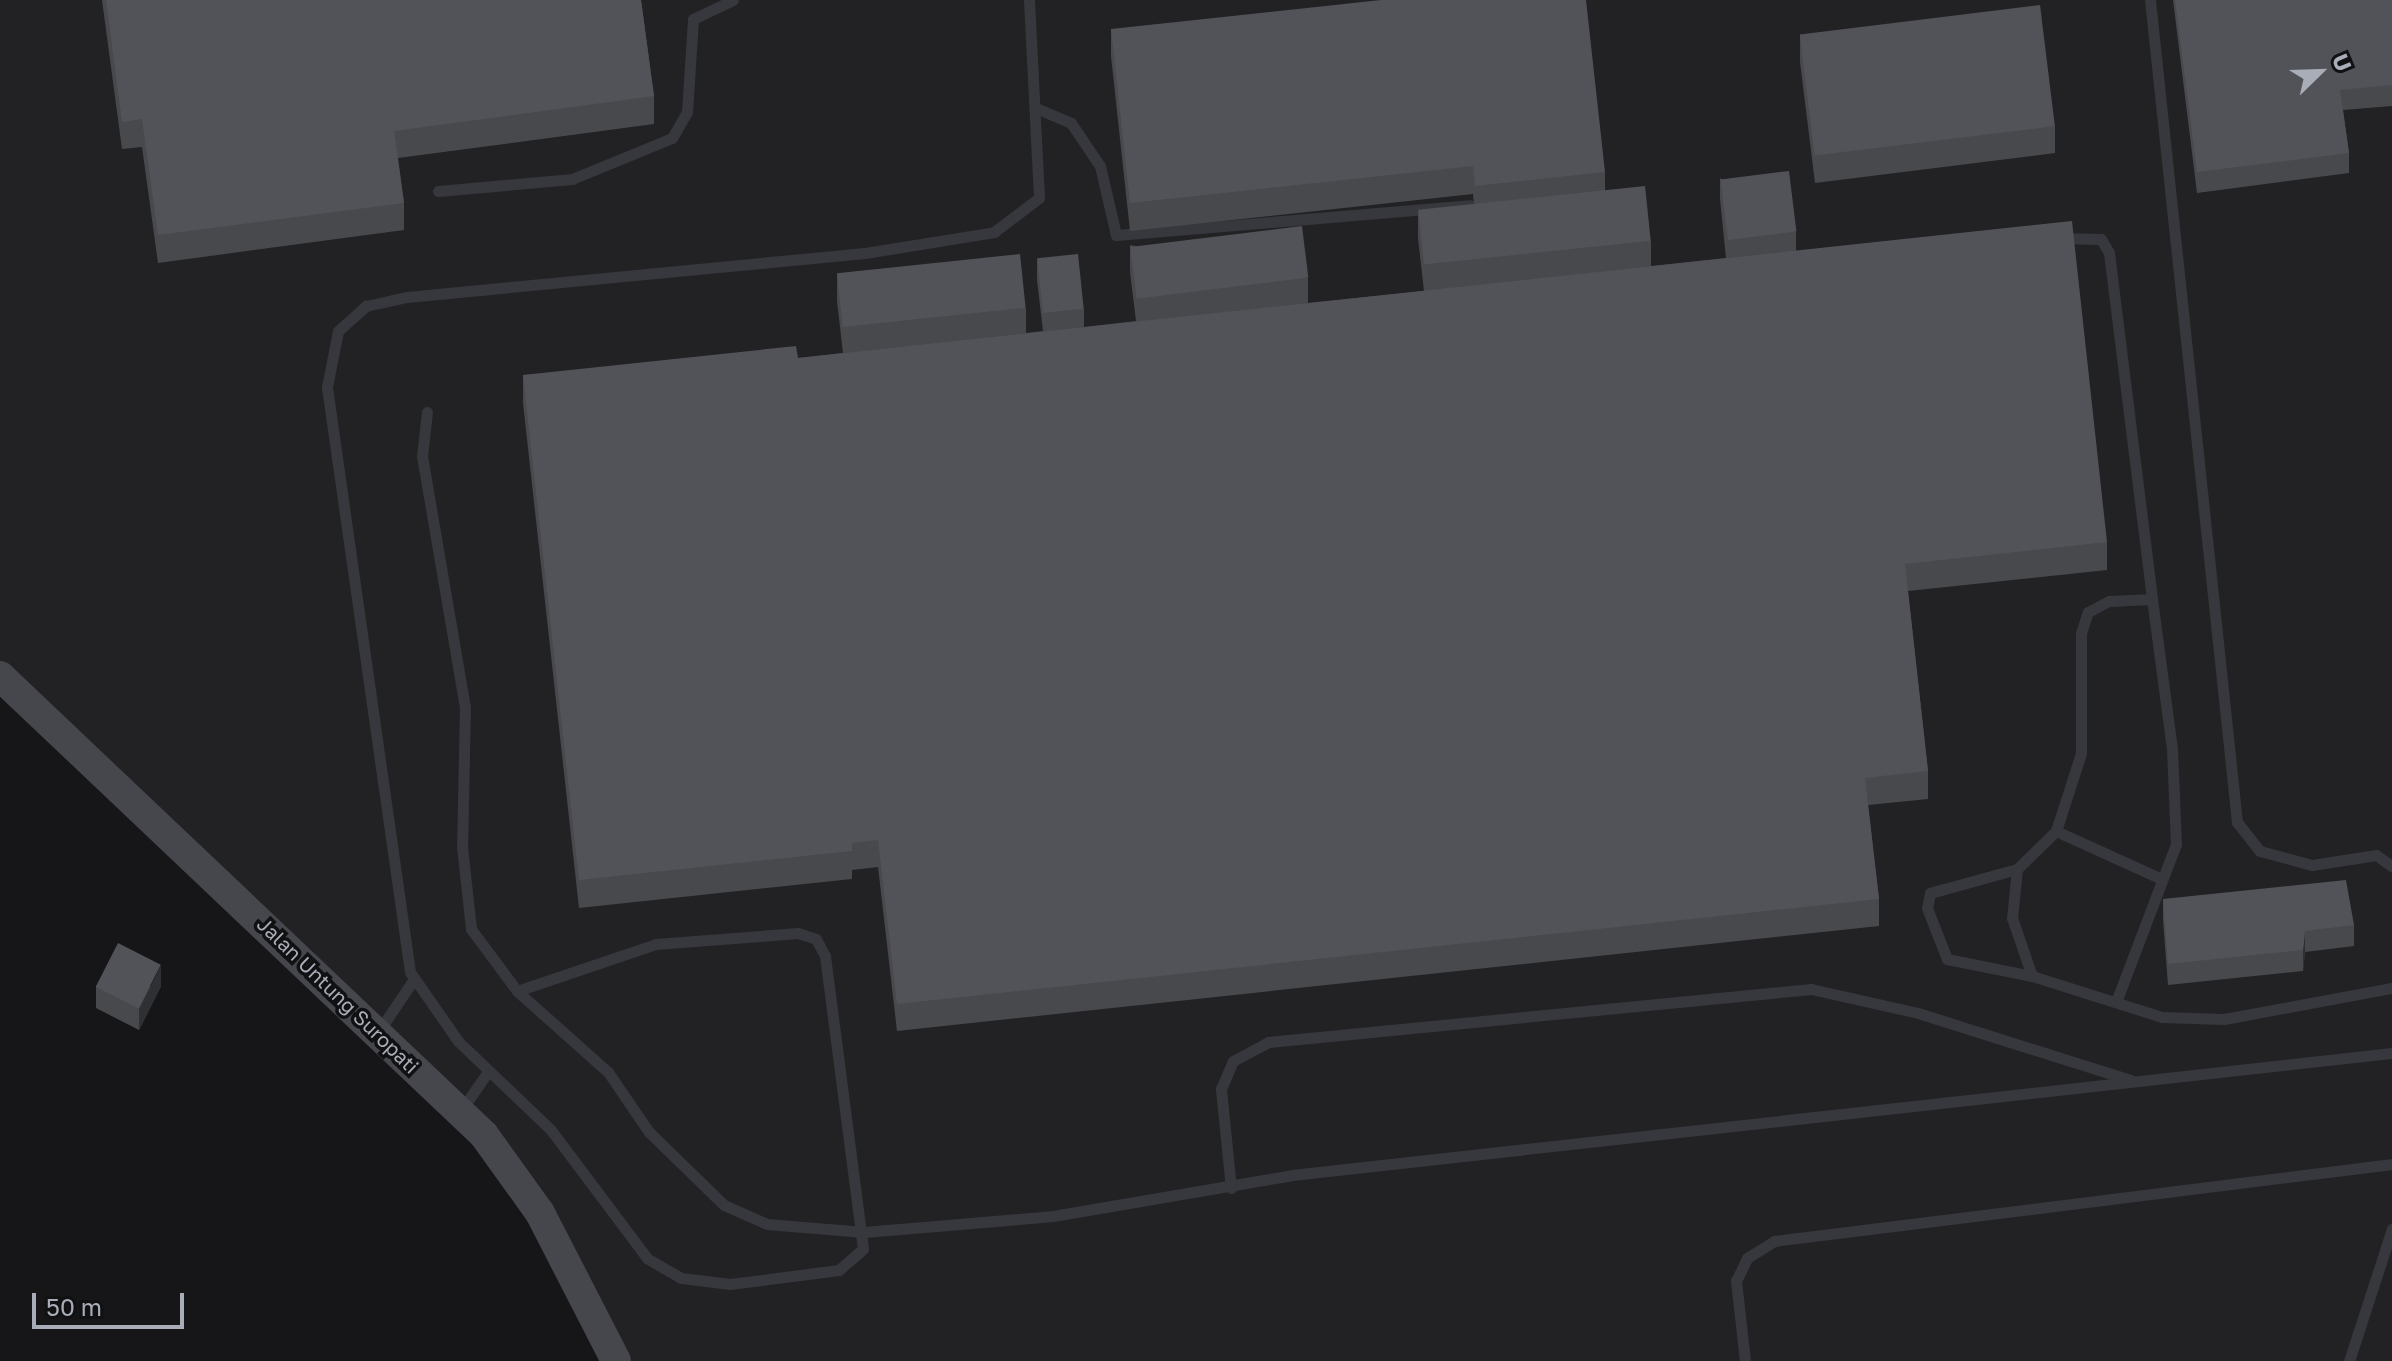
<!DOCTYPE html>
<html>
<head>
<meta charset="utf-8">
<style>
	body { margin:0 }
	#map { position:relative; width:2392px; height:1361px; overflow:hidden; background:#161618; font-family:"Golos Text",sans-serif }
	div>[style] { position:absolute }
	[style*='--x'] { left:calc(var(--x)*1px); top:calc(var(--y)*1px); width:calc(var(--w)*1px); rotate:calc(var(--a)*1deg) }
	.built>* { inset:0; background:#222225 }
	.service>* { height:11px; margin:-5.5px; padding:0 5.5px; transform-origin:5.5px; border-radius:5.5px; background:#37383d }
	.secondary>* { height:30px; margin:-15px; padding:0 15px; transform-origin:15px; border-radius:15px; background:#45474d }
	.wall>* { inset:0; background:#47494d }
	.shaded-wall>* { inset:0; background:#2f3033 }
	.building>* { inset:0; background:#525359; transform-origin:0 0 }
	span { translate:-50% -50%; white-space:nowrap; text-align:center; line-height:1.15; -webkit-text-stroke:7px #111113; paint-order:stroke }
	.street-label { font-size:20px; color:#a8adb8 }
	.north { position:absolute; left:2280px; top:32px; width:80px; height:80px; -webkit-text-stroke:6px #111113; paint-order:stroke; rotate:67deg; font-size:22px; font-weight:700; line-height:32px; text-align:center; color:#a8adb8 }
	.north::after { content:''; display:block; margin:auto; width:28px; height:36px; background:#a8adb8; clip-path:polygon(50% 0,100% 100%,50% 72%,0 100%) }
	.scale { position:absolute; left:32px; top:1293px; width:152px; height:36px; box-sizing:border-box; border:4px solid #a8adb8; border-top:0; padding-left:10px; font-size:24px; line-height:28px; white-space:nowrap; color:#a8adb8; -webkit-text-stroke:6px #111113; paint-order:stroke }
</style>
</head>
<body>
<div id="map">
	<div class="built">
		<div style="clip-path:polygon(0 0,2392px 0,2392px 1361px,619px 1361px,500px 1148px,0 671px)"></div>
	</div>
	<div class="service">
		<div style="--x:2150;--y:0;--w:827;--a:83.96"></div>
		<div style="--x:2237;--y:822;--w:37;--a:52"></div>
		<div style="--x:2260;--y:851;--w:54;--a:15.1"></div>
		<div style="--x:2312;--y:865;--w:65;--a:-8.9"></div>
		<div style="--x:2376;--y:855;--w:19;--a:35"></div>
		<div style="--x:1036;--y:108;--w:38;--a:23"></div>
		<div style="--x:1071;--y:123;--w:52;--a:56"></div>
		<div style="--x:1100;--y:166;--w:71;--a:76.9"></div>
		<div style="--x:1116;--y:235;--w:355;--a:-4.8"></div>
		<div style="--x:438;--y:191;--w:135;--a:-5.1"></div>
		<div style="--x:572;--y:179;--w:108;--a:-22.3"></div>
		<div style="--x:672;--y:138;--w:30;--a:-60"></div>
		<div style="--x:687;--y:112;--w:93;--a:-86.3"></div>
		<div style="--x:693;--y:19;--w:44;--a:-25.4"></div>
		<div style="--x:2059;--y:238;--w:42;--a:1.4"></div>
		<div style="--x:2101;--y:239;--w:16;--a:60"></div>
		<div style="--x:2109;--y:253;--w:349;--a:82.9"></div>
		<div style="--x:427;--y:412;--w:44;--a:96.5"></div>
		<div style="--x:422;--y:456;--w:255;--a:80.3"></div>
		<div style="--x:465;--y:707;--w:140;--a:91.2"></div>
		<div style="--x:462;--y:847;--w:82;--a:83.7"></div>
		<div style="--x:471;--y:929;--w:77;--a:53.4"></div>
		<div style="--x:517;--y:991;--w:122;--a:41.7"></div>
		<div style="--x:608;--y:1072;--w:73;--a:55.7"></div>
		<div style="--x:649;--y:1132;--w:53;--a:44.2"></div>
		<div style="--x:687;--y:1169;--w:52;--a:44.2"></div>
		<div style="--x:724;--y:1205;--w:47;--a:23.8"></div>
		<div style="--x:767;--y:1224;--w:97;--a:4.7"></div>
		<div style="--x:864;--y:1232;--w:190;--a:-4.8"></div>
		<div style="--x:1053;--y:1216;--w:242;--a:-9.7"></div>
		<div style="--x:1292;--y:1175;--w:1107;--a:-6.33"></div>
		<div style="--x:2056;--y:831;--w:82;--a:-72.2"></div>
		<div style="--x:2081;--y:753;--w:120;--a:-90"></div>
		<div style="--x:2081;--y:633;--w:22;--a:-72"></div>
		<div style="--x:2088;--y:612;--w:24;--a:-28"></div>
		<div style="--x:2109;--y:601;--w:43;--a:-2.7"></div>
		<div style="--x:2152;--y:599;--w:151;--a:82.4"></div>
		<div style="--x:2172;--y:749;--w:95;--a:87.6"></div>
		<div style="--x:2176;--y:844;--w:169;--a:110.8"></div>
		<div style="--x:2017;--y:869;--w:90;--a:164.6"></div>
		<div style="--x:1930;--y:893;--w:15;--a:101"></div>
		<div style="--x:1927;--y:908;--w:55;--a:68.6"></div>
		<div style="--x:1947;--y:959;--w:87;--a:11.3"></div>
		<div style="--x:2032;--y:976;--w:136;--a:17.5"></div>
		<div style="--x:2162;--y:1017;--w:62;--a:1.8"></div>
		<div style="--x:2224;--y:1019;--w:171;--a:-10.5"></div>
		<div style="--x:2032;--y:976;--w:61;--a:-109"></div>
		<div style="--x:2012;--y:918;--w:49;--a:-84.2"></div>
		<div style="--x:2017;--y:869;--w:54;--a:-44.3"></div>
		<div style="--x:2056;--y:831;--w:116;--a:24.4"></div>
		<div style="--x:517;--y:991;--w:147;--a:-18.7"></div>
		<div style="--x:656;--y:944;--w:142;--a:-4.4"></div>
		<div style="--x:798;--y:933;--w:19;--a:18"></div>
		<div style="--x:816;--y:939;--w:19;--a:62"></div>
		<div style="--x:825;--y:956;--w:295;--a:82.6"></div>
		<div style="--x:863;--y:1249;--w:32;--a:139"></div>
		<div style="--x:839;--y:1270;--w:110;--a:172.7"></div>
		<div style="--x:730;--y:1284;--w:49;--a:-173"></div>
		<div style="--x:681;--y:1278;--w:39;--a:-150"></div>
		<div style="--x:647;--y:1258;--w:160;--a:-126.9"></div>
		<div style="--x:551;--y:1130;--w:129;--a:-136.3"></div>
		<div style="--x:458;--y:1041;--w:84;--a:-124.8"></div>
		<div style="--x:410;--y:972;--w:591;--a:-98.08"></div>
		<div style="--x:327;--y:387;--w:57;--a:-78.9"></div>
		<div style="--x:338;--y:331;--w:38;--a:-42"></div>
		<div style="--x:366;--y:306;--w:42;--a:-12.4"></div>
		<div style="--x:407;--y:297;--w:460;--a:-5.5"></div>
		<div style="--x:865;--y:253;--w:131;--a:-9.2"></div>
		<div style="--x:994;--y:232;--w:56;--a:-37.1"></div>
		<div style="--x:1039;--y:198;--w:198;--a:-92.9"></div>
		<div style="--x:379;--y:1031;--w:63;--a:-56.1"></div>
		<div style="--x:460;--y:1112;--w:47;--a:-55.3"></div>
		<div style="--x:1231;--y:1188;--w:100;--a:-95.8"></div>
		<div style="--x:1221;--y:1089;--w:30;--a:-67"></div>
		<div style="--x:1233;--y:1061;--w:40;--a:-28"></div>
		<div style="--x:1268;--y:1042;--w:546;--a:-5.57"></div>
		<div style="--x:1811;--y:989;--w:110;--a:12.6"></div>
		<div style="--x:1918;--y:1013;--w:223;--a:17.5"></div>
		<div style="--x:1745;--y:1361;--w:81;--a:-96.4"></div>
		<div style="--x:1736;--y:1281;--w:25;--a:-64"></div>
		<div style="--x:1747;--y:1258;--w:32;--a:-32"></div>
		<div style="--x:1774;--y:1241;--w:623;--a:-7.1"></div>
		<div style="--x:2349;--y:1361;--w:139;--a:-72"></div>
	</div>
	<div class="secondary">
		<div style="--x:0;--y:676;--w:667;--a:43.48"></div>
		<div style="--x:484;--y:1135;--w:96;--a:54.3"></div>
		<div style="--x:540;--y:1213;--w:166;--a:62.8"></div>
	</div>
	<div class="wall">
		<div style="clip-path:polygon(102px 0,641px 0,654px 96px,654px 124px,398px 158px,404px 203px,404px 230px,158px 263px,142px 147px,122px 149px)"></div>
		<div style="clip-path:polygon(2173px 0,2392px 0,2392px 106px,2343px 110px,2349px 153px,2349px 173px,2197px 193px)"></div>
		<div style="clip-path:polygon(1111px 29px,1605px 172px,1605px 191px,1651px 241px,1651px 266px,1726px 258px,1720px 199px,1720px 178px,1796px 232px,1796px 251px,2107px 542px,2107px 570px,1908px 591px,1928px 771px,1928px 799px,1868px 805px,1879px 899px,1879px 926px,897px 1031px,878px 867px,852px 870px,852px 879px,579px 908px,523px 403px,523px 375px,798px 358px,843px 353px,837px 301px,837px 274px,1026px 308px,1026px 333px,1043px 331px,1037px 280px,1037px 259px,1084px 309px,1084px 327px,1136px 321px,1130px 272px,1130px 245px,1308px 278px,1308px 303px,1424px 291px,1418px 238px,1418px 211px,1474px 205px,1473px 194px,1130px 231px,1111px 56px)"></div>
		<div style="clip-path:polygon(1800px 35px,2055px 126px,2055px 153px,1815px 183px,1800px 62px)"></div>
		<div style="clip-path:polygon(2163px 899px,2354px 925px,2354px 946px,2305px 952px,2303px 971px,2168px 985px,2163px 920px)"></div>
		<div style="clip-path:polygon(161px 986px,139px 1030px,96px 1008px,96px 987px)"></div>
	</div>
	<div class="shaded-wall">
		<div style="clip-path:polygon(2305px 931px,2305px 952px,2303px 971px,2303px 950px)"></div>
		<div style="clip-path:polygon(161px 965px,161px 986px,139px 1030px,139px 1009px)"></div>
	</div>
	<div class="building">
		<div style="clip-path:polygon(106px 0,641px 0,654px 96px,394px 131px,404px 203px,158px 235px,142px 119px,122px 122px)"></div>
		<div style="clip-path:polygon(1381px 0,1586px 0,1605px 172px,1475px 186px,1473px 166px,1130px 203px,1111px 29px)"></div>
		<div style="clip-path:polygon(2175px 0,2392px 0,2392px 85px,2340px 90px,2349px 153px,2197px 172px)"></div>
		<div style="left:2040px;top:5px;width:122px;height:242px;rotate:83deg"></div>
		<div style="left:1789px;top:171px;width:61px;height:69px;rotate:83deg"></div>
		<div style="left:1645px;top:186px;width:55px;height:228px;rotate:84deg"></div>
		<div style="clip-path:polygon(2072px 221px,2107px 542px,1905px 564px,1928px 771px,1865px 778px,1879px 899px,897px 1004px,878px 840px,852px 843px,852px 851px,579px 880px,523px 375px,796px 346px,798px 358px)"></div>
		<div style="left:1302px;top:226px;width:52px;height:173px;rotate:83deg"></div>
		<div style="left:1020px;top:254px;width:54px;height:184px;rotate:84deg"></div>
		<div style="left:1078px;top:254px;width:55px;height:41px;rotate:84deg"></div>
		<div style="clip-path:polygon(2346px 880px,2354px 925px,2305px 931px,2303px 950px,2168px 964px,2163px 899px)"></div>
		<div style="left:118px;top:943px;width:48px;height:49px;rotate:27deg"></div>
	</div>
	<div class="street-label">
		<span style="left:338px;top:995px;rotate:44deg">Jalan Untung Suropati</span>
	</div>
	<div class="north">U</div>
	<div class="scale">50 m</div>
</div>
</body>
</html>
